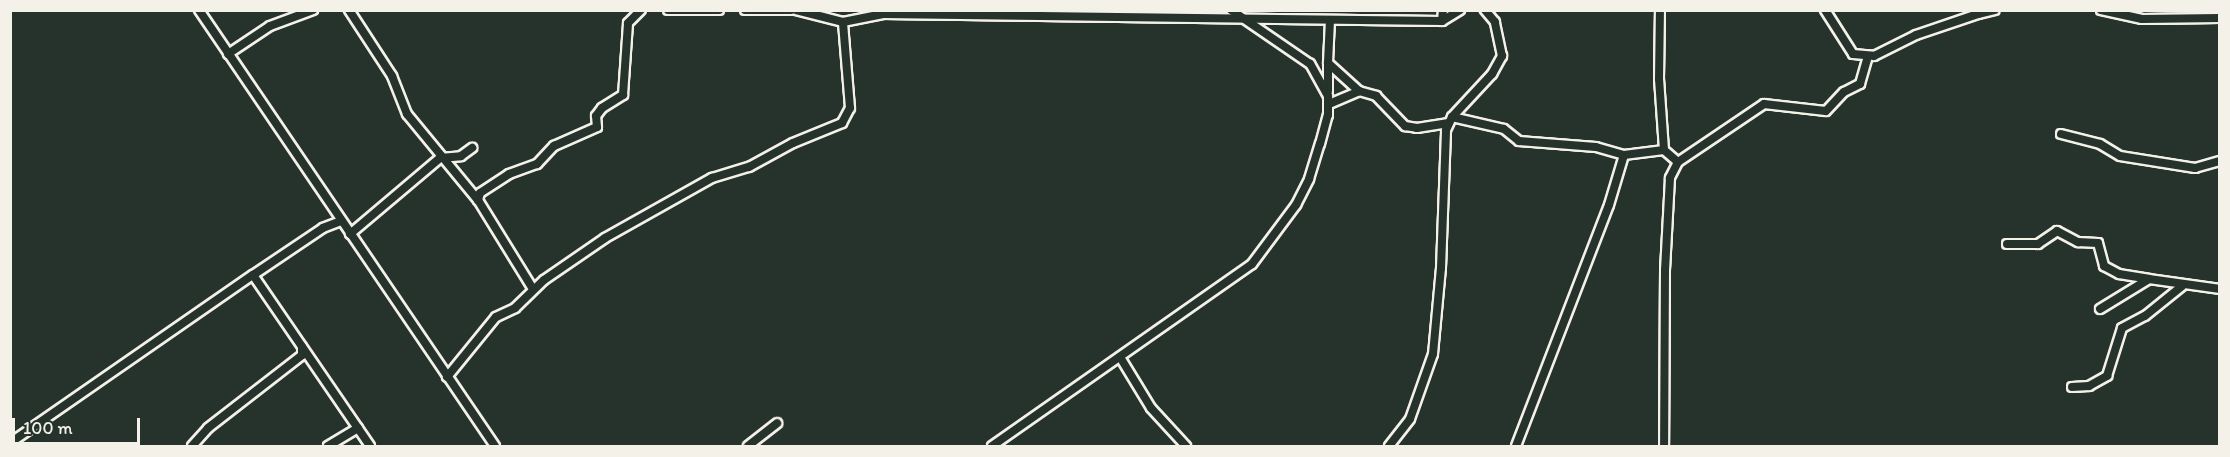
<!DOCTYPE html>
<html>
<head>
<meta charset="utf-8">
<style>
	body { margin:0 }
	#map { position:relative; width:2230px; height:457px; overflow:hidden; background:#26332d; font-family:Itim,sans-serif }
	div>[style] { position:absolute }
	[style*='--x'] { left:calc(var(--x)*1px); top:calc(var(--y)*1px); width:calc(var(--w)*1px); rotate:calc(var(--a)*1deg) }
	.roads { filter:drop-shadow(2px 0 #f4f1e8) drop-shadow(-2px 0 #f4f1e8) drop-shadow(0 2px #f4f1e8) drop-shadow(0 -2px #f4f1e8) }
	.street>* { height:8px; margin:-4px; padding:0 4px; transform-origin:4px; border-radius:4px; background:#26332d }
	span { translate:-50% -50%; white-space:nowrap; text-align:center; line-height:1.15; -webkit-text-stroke:6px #26332d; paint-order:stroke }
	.frame { position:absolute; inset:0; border:12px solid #f4f1e8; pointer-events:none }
	.scale { position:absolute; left:12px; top:418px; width:128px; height:27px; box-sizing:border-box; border:3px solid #f4f1e8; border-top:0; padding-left:8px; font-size:18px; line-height:21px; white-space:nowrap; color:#f4f1e8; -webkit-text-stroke:4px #26332d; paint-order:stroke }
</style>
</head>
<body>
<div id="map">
	<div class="roads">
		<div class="street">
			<div style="--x:199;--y:10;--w:527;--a:55.83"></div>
			<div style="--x:349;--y:10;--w:79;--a:56.9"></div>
			<div style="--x:392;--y:76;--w:41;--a:68.5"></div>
			<div style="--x:407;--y:114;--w:112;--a:50.5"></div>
			<div style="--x:478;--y:200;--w:105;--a:58.3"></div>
			<div style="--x:668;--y:10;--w:51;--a:0"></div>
			<div style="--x:745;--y:10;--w:46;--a:0"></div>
			<div style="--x:796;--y:10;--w:49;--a:14.3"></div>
			<div style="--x:843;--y:22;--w:41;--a:-11.3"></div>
			<div style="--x:883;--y:14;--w:559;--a:0.72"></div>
			<div style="--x:1442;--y:21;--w:11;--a:-85"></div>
			<div style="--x:1825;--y:10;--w:52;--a:57.5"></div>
			<div style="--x:1853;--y:54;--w:21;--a:5"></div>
			<div style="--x:1874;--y:56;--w:47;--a:-26.6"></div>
			<div style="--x:1916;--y:35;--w:65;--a:-18.7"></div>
			<div style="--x:1978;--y:14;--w:4;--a:-90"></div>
			<div style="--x:2101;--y:10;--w:42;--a:12.4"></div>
			<div style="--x:2142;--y:19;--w:78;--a:-0.7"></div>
			<div style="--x:1978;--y:14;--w:17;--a:-13"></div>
			<div style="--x:1330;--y:20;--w:43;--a:92.7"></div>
			<div style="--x:1328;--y:63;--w:42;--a:42.1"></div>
			<div style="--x:1359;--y:91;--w:18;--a:16"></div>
			<div style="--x:1376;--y:96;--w:42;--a:46"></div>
			<div style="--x:1405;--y:126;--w:12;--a:9"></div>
			<div style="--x:1417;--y:128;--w:32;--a:-9"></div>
			<div style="--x:1442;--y:21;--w:21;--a:-31"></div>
			<div style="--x:228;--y:54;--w:50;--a:-33.7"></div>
			<div style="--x:270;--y:26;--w:46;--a:-20.4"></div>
			<div style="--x:1328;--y:91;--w:28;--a:-90"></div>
			<div style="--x:1329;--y:104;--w:33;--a:-23"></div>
			<div style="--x:1452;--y:117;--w:53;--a:13"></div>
			<div style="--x:1504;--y:129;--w:19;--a:39"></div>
			<div style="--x:1519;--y:141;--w:77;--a:4.5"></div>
			<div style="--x:1596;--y:147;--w:29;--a:16"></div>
			<div style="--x:2061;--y:134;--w:40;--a:14.4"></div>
			<div style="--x:2100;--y:144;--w:23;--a:31"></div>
			<div style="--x:2120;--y:156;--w:76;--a:9.1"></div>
			<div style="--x:2195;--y:168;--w:26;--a:-16"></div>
			<div style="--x:1664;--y:150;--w:18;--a:41"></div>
			<div style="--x:1678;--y:162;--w:18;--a:117"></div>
			<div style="--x:1670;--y:178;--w:92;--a:93.1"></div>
			<div style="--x:1665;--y:270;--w:176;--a:90.3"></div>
			<div style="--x:1678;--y:162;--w:104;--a:-34"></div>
			<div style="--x:1764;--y:104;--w:62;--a:6.4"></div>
			<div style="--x:1826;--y:111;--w:26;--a:-47"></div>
			<div style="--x:1844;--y:92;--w:18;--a:-27"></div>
			<div style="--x:1860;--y:84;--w:29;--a:-74"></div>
			<div style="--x:478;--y:200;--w:7;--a:-74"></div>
			<div style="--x:480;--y:193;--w:35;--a:-33"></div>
			<div style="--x:509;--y:174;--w:30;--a:-20"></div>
			<div style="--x:537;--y:164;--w:25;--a:-47"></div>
			<div style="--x:554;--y:146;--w:47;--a:-23.8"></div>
			<div style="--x:597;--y:127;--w:11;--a:-95"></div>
			<div style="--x:596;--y:116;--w:10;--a:-53"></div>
			<div style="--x:602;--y:108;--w:25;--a:-32"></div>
			<div style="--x:623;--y:95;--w:72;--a:-86"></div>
			<div style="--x:628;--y:23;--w:18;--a:-45"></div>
			<div style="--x:341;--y:221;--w:19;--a:159"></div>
			<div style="--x:323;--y:228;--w:84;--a:146.1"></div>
			<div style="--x:253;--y:275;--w:207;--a:55.6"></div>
			<div style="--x:350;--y:234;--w:118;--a:-40.2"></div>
			<div style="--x:440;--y:158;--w:21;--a:-5"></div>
			<div style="--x:461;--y:156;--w:14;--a:-36"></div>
			<div style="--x:2007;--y:244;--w:31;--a:0"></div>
			<div style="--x:2038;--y:244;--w:23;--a:-34"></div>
			<div style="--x:2057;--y:231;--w:24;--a:28"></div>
			<div style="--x:2078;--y:242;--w:20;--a:3"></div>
			<div style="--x:2098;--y:243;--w:24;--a:75"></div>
			<div style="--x:2104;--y:266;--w:17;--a:28"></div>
			<div style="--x:2119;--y:274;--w:30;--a:9"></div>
			<div style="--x:2100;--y:309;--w:57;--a:-31.5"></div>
			<div style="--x:2149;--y:279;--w:72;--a:8"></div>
			<div style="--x:1120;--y:357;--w:60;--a:58.7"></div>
			<div style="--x:1151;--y:408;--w:52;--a:47.4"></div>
			<div style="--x:447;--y:377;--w:77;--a:-50.8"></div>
			<div style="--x:496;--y:317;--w:21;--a:-25"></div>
			<div style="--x:515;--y:308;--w:40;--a:-44"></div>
			<div style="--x:544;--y:280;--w:74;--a:-34.5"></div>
			<div style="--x:605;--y:238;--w:123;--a:-29.3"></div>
			<div style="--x:712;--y:178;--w:39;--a:-17"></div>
			<div style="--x:749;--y:167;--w:50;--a:-28.6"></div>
			<div style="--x:793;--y:143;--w:53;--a:-22.2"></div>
			<div style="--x:842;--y:123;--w:17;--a:-62"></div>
			<div style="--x:850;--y:108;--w:86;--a:-94.7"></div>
			<div style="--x:2072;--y:387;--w:17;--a:-3"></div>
			<div style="--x:2089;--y:386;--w:21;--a:-29"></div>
			<div style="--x:2107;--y:376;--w:50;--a:-72.6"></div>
			<div style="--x:2122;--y:328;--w:26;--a:-28"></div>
			<div style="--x:2145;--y:316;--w:48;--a:-39"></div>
			<div style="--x:10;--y:443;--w:295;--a:-34.7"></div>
			<div style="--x:192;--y:446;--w:24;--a:-48"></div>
			<div style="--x:208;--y:428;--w:119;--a:-37.8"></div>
			<div style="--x:302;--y:355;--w:8;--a:-90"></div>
			<div style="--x:328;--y:446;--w:35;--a:-31"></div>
			<div style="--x:748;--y:446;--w:37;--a:-38"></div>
			<div style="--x:992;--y:446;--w:317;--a:-35"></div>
			<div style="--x:1252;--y:264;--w:74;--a:-53.3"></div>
			<div style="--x:1296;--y:205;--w:29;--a:-63"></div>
			<div style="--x:1309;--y:179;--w:37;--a:-73"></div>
			<div style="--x:1320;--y:144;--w:30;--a:-75"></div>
			<div style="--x:1328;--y:115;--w:19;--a:-90"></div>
			<div style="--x:1328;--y:96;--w:37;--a:-119"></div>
			<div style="--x:1310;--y:64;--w:96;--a:-145.6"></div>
			<div style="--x:1389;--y:446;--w:34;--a:-52"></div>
			<div style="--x:1410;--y:419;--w:69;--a:-70.5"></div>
			<div style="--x:1433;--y:354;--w:86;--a:-84.7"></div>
			<div style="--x:1441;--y:268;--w:138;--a:-87.9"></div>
			<div style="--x:1446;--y:130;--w:14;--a:-65"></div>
			<div style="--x:1452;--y:117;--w:59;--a:-47.1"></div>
			<div style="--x:1492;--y:74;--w:21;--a:-61"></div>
			<div style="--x:1502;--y:56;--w:35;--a:-102"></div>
			<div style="--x:1495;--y:22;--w:16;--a:-130"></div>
			<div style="--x:1516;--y:446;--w:258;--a:-68.9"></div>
			<div style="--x:1609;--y:205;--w:52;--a:-73.3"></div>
			<div style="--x:1624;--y:155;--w:40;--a:-7.1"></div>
			<div style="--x:1664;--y:150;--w:71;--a:-94"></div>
			<div style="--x:1659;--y:79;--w:69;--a:-89.2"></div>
		</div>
	</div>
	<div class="frame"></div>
	<div class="scale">100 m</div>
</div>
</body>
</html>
